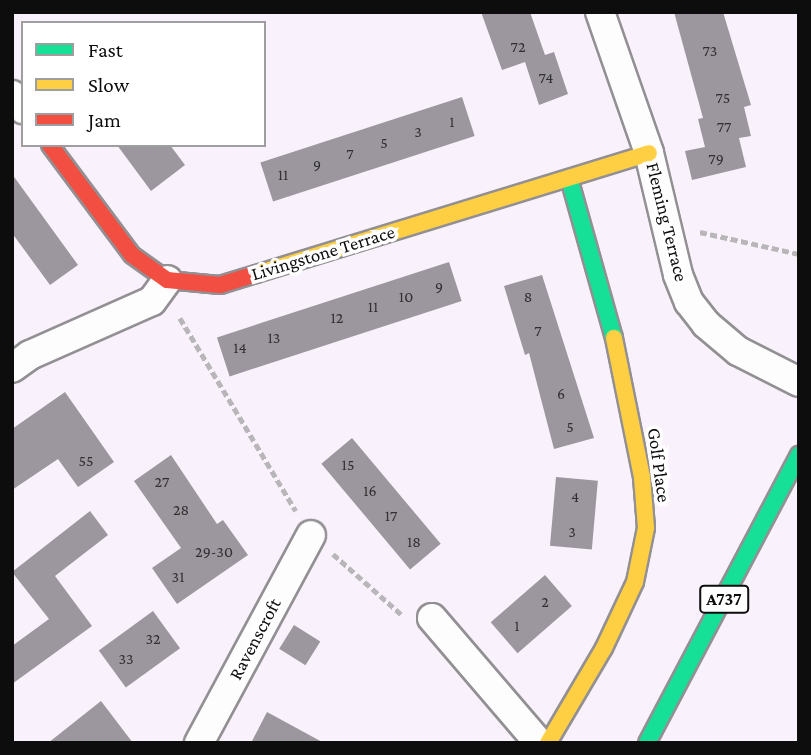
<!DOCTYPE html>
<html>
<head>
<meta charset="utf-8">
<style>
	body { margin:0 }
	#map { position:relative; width:811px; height:755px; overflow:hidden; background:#f9f1fb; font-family:"Crimson Pro",serif }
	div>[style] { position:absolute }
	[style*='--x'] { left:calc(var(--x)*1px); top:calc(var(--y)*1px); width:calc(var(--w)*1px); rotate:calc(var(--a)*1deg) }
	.building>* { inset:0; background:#9c979e; transform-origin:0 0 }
	.path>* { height:4.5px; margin-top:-2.25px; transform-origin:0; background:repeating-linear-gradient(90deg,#b8b6b8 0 7px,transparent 0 10.5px) }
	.roads { filter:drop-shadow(2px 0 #939094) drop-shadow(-2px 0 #939094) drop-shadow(0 2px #939094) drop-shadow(0 -2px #939094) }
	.street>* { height:28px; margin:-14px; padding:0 14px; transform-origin:14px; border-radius:14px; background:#fefdfe }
	.fast>* { height:16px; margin:-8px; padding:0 8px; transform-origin:8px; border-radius:8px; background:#16e098 }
	.slow>* { height:16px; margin:-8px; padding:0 8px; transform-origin:8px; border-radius:8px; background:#ffcf43 }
	.jam>* { height:16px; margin:-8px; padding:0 8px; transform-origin:8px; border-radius:8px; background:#f24e42 }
	span { translate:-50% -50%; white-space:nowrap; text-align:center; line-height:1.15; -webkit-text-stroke:7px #fff; paint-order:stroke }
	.number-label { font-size:16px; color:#313031 }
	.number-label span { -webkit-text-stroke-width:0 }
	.shield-label span { padding:2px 5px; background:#fff; border:2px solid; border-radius:5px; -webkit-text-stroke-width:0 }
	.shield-label { font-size:18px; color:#0d0d0d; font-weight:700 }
	.street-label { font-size:19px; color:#0d0d0d }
	.frame { position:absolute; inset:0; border:14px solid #0d0d0d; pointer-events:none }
	.legend { position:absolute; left:21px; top:21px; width:245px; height:126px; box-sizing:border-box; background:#fff; border:2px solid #9e9e9e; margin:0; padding:9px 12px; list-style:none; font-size:21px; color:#0d0d0d }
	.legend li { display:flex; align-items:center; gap:14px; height:35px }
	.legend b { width:35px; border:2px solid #9e9e9e }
</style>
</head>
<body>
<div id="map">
	<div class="building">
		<div style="clip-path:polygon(481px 12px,530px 12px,545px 55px,554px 52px,568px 94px,539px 105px,525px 62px,502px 70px)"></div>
		<div style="clip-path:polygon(674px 12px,723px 12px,751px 105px,744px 107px,751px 136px,739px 138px,746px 167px,692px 180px,685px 151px,705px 147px,698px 119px,703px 118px)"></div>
		<div style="left:462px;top:97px;width:41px;height:212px;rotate:72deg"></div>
		<div style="clip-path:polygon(117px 145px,170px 145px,185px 165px,151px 191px)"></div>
		<div style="clip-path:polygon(12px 174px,78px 265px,50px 285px,12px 233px)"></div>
		<div style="left:449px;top:262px;width:41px;height:244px;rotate:72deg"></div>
		<div style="clip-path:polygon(542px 275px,594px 438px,554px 449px,529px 353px,525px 355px,504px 286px)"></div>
		<div style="clip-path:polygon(65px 392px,114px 462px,78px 487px,58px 459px,12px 490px,12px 429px)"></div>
		<div style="left:352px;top:438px;width:138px;height:40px;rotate:50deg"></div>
		<div style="clip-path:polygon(171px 455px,217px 524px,223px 520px,248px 555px,177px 604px,152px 568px,181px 548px,134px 481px)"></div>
		<div style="left:556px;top:477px;width:42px;height:69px;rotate:5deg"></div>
		<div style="clip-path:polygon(90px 511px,108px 535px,55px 576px,92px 626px,12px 684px,12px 646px,49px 619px,12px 572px)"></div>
		<div style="left:545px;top:575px;width:41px;height:72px;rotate:49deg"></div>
		<div style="left:153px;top:611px;width:46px;height:67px;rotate:54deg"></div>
		<div style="left:294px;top:625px;width:31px;height:28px;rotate:32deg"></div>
		<div style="clip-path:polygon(101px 701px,133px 743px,48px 743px)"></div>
		<div style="clip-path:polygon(267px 712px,324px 743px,251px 743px)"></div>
	</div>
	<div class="path">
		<div style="--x:700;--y:232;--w:101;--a:12.5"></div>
		<div style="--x:180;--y:318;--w:225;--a:59"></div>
		<div style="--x:333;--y:554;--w:94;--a:41.5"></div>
	</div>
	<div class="roads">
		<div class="street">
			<div style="--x:600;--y:12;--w:149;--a:70.8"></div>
			<div style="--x:649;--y:153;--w:125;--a:76.6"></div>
			<div style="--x:678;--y:275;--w:29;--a:68"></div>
			<div style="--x:689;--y:302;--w:28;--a:52"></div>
			<div style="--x:706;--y:324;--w:42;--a:40.2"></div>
			<div style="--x:738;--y:351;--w:68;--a:26.9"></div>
			<div style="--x:12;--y:95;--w:18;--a:52"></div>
			<div style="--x:12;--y:368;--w:22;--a:-36"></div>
			<div style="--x:30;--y:355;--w:133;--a:-23.9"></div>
			<div style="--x:152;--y:301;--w:26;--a:-54"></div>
			<div style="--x:432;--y:618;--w:165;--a:49.4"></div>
			<div style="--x:199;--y:743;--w:236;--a:-61.7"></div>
		</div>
		<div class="fast">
			<div style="--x:569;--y:178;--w:166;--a:74.3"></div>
			<div style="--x:647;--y:743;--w:326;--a:-62.2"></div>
		</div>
		<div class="slow">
			<div style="--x:256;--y:274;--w:411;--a:-17.1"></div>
			<div style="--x:548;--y:743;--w:110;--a:-59.5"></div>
			<div style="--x:604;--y:648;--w:73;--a:-64.8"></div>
			<div style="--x:635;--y:582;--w:55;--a:-78.5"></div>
			<div style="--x:646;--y:528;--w:51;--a:-94.5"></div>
			<div style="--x:642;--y:477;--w:142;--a:-101.4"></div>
		</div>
		<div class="jam">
			<div style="--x:50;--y:145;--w:137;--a:53.3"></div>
			<div style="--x:132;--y:255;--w:43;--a:35.5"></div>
			<div style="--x:167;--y:280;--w:53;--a:5.4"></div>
			<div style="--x:220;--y:285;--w:38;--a:-17"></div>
		</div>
	</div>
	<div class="number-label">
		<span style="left:518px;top:47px">72</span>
		<span style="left:710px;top:51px">73</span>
		<span style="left:546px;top:78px">74</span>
		<span style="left:723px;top:98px">75</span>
		<span style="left:452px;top:122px">1</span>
		<span style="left:724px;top:127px">77</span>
		<span style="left:418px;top:132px">3</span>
		<span style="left:384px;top:143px">5</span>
		<span style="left:350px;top:154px">7</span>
		<span style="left:716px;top:159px">79</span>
		<span style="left:317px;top:165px">9</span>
		<span style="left:283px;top:175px">11</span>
		<span style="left:439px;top:287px">9</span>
		<span style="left:406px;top:297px">10</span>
		<span style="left:528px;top:297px">8</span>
		<span style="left:373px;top:307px">11</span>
		<span style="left:337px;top:318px">12</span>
		<span style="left:538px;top:331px">7</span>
		<span style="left:274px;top:338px">13</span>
		<span style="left:240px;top:348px">14</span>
		<span style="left:561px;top:394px">6</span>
		<span style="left:570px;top:427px">5</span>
		<span style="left:86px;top:461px">55</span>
		<span style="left:348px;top:465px">15</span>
		<span style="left:162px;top:482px">27</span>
		<span style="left:370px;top:491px">16</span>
		<span style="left:575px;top:497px">4</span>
		<span style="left:181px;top:510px">28</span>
		<span style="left:391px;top:516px">17</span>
		<span style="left:572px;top:532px">3</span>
		<span style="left:414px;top:542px">18</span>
		<span style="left:214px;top:552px">29-30</span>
		<span style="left:178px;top:577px">31</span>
		<span style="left:545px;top:602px">2</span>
		<span style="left:517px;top:626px">1</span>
		<span style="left:153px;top:639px">32</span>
		<span style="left:126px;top:659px">33</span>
	</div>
	<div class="shield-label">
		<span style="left:724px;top:599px">A737</span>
	</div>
	<div class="street-label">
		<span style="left:667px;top:222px;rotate:76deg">Fleming Terrace</span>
		<span style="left:323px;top:253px;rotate:-17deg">Livingstone Terrace</span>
		<span style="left:659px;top:465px;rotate:82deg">Golf Place</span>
		<span style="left:255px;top:639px;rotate:-62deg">Ravenscroft</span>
	</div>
	<div class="frame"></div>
	<ul class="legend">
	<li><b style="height:9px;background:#16e098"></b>Fast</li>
	<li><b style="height:9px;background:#ffcf43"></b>Slow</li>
	<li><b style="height:9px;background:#f24e42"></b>Jam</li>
	</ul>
</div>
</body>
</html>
